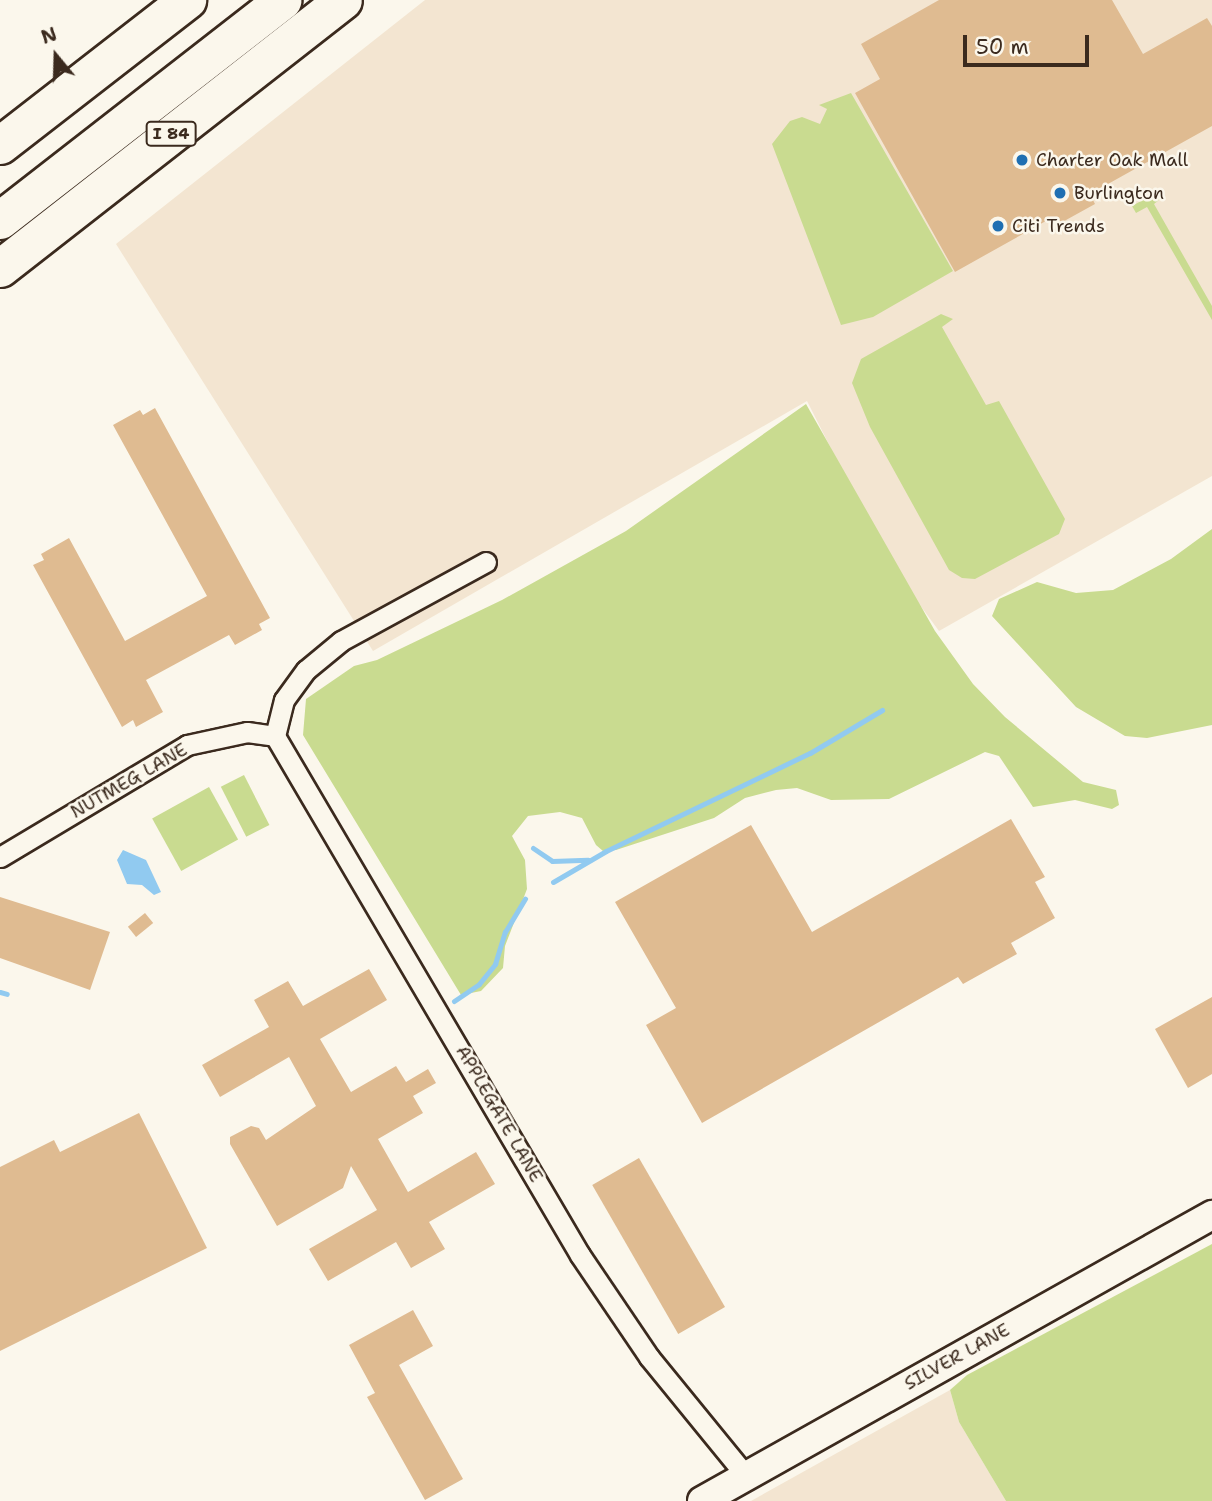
<!DOCTYPE html>
<html>
<head>
<meta charset="utf-8">
<style>
	body { margin:0 }
	#map { position:relative; width:1212px; height:1501px; overflow:hidden; background:#fbf7ec; font-family:"Shantell Sans",sans-serif }
	div>[style] { position:absolute }
	[style*='--x'] { left:calc(var(--x)*1px); top:calc(var(--y)*1px); width:calc(var(--w)*1px); rotate:calc(var(--a)*1deg) }
	.built>* { inset:0; background:#f3e5d1 }
	.green>* { inset:0; background:#c9db90; transform-origin:0 0 }
	.water>* { inset:0; background:#91caf0 }
	.stream>* { height:5px; margin:-2.5px; padding:0 2.5px; transform-origin:2.5px; border-radius:2.5px; background:#91caf0 }
	.building>* { inset:0; background:#dfbb91; transform-origin:0 0 }
	.roads { filter:drop-shadow(2px 0 #3b2a1e) drop-shadow(-2px 0 #3b2a1e) drop-shadow(0 2px #3b2a1e) drop-shadow(0 -2px #3b2a1e) }
	.street>* { height:19px; margin:-9.5px; padding:0 9.5px; transform-origin:9.5px; border-radius:9.5px; background:#fbf7ec }
	.secondary>* { height:28px; margin:-14px; padding:0 14px; transform-origin:14px; border-radius:14px; background:#fbf7ec }
	.highway>* { height:37px; margin:-18.5px; padding:0 18.5px; transform-origin:18.5px; border-radius:18.5px; background:#fbf7ec }
	.dots>* { width:19px; height:19px; translate:-50% -50%; box-sizing:border-box; border:4px solid #fbf7ec; border-radius:50% }
	span { translate:-50% -50%; white-space:nowrap; text-align:center; line-height:1.15; -webkit-text-stroke:5px #fbf7ec; paint-order:stroke }
	.shield-label span { padding:2px 5px; background:#fbf7ec; border:2px solid; border-radius:5px; -webkit-text-stroke-width:0 }
	.shield-label { font-size:16px; color:#3b2a1e; font-weight:700 }
	.poi-label { font-size:18px; color:#3b2a1e }
	.left { translate:0 -50%; text-align:left }
	.street-label { font-size:18px; color:#3b2a1e }
	.north { position:absolute; left:21px; top:21px; width:70px; height:70px; -webkit-text-stroke:5px #fbf7ec; paint-order:stroke; rotate:341deg; font-size:19px; font-weight:700; line-height:28px; text-align:center; color:#3b2a1e }
	.north::after { content:''; display:block; margin:auto; width:24px; height:32px; background:#3b2a1e; clip-path:polygon(50% 0,100% 100%,50% 72%,0 100%) }
	.scale { position:absolute; left:963px; top:35px; width:126px; height:32px; box-sizing:border-box; border:4px solid #3b2a1e; border-top:0; padding-left:9px; font-size:21px; line-height:24px; white-space:nowrap; color:#3b2a1e; -webkit-text-stroke:5px #fbf7ec; paint-order:stroke }
</style>
</head>
<body>
<div id="map">
	<div class="built">
		<div style="clip-path:polygon(425px 0,1212px 0,1212px 476px,939px 631px,889px 563px,807px 401px,373px 651px,116px 244px)"></div>
		<div style="clip-path:polygon(950px 1390px,959px 1422px,1006px 1501px,751px 1501px)"></div>
	</div>
	<div class="green">
		<div style="clip-path:polygon(851px 93px,953px 271px,873px 317px,841px 325px,772px 144px,790px 121px,802px 117px,820px 124px,827px 109px,819px 105px)"></div>
		<div style="clip-path:polygon(1161px 190px,1164px 196px,1154px 204px,1212px 306px,1212px 320px,1147px 207px,1136px 213px,1132px 206px)"></div>
		<div style="clip-path:polygon(941px 314px,953px 319px,942px 327px,986px 405px,999px 401px,1065px 519px,1059px 534px,975px 579px,962px 578px,949px 570px,870px 427px,852px 383px,861px 359px)"></div>
		<div style="clip-path:polygon(806px 404px,935px 631px,973px 684px,1005px 717px,1083px 782px,1116px 790px,1119px 805px,1112px 809px,1075px 800px,1033px 807px,999px 756px,985px 752px,889px 799px,831px 800px,797px 788px,776px 790px,745px 798px,714px 818px,616px 850px,603px 851px,596px 845px,582px 818px,560px 812px,528px 816px,512px 836px,525px 860px,527px 889px,505px 946px,503px 968px,481px 991px,461px 995px,303px 735px,306px 699px,354px 666px,377px 660px,502px 600px,626px 531px)"></div>
		<div style="clip-path:polygon(1212px 529px,1212px 725px,1147px 738px,1125px 736px,1076px 707px,992px 616px,999px 599px,1037px 582px,1076px 593px,1113px 590px,1171px 559px)"></div>
		<div style="left:244px;top:775px;width:56px;height:26px;rotate:63deg"></div>
		<div style="left:209px;top:787px;width:60px;height:65px;rotate:61deg"></div>
		<div style="clip-path:polygon(1212px 1244px,1212px 1501px,1006px 1501px,959px 1422px,950px 1390px,967px 1375px)"></div>
	</div>
	<div class="water">
		<div style="clip-path:polygon(123px 850px,146px 860px,161px 892px,154px 895px,142px 885px,127px 884px,117px 860px)"></div>
	</div>
	<div class="stream">
		<div style="--x:533;--y:848;--w:23;--a:34"></div>
		<div style="--x:552;--y:861;--w:36;--a:-2"></div>
		<div style="--x:553;--y:882;--w:61;--a:-30.3"></div>
		<div style="--x:606;--y:851;--w:226;--a:-25.7"></div>
		<div style="--x:810;--y:753;--w:84;--a:-30.8"></div>
		<div style="--x:0;--y:992;--w:7;--a:16"></div>
		<div style="--x:454;--y:1001;--w:30;--a:-34"></div>
		<div style="--x:479;--y:984;--w:26;--a:-51"></div>
		<div style="--x:495;--y:964;--w:34;--a:-73"></div>
		<div style="--x:505;--y:932;--w:39;--a:-59"></div>
	</div>
	<div class="building">
		<div style="clip-path:polygon(939px 0,1112px 0,1143px 54px,1207px 18px,1212px 26px,1212px 126px,1090px 194px,1095px 204px,1057px 225px,1053px 217px,955px 272px,855px 93px,880px 79px,861px 44px)"></div>
		<div style="clip-path:polygon(155px 408px,270px 618px,259px 624px,262px 630px,235px 645px,229px 635px,146px 680px,163px 712px,136px 727px,133px 720px,122px 727px,33px 565px,44px 560px,41px 554px,69px 538px,125px 641px,207px 596px,113px 425px,140px 410px,143px 415px)"></div>
		<div style="clip-path:polygon(1011px 819px,1045px 877px,1035px 882px,1055px 918px,1011px 943px,1017px 954px,963px 984px,958px 977px,702px 1123px,646px 1025px,676px 1008px,615px 902px,751px 825px,812px 932px)"></div>
		<div style="clip-path:polygon(0 897px,110px 932px,90px 990px,0 958px)"></div>
		<div style="left:145px;top:913px;width:13px;height:22px;rotate:51deg"></div>
		<div style="clip-path:polygon(369px 969px,387px 1000px,320px 1039px,351px 1092px,396px 1066px,406px 1082px,428px 1069px,436px 1083px,413px 1096px,423px 1113px,378px 1139px,408px 1192px,476px 1152px,495px 1184px,429px 1222px,445px 1249px,411px 1268px,396px 1242px,328px 1281px,309px 1249px,377px 1210px,351px 1166px,343px 1188px,277px 1226px,230px 1144px,230px 1137px,251px 1126px,259px 1128px,266px 1140px,316px 1106px,289px 1057px,220px 1097px,202px 1065px,269px 1027px,254px 1000px,288px 981px,303px 1006px)"></div>
		<div style="clip-path:polygon(1212px 997px,1212px 1074px,1188px 1088px,1155px 1029px)"></div>
		<div style="clip-path:polygon(139px 1113px,207px 1248px,0 1351px,0 1167px,54px 1140px,60px 1152px)"></div>
		<div style="left:639px;top:1158px;width:172px;height:54px;rotate:60deg"></div>
		<div style="clip-path:polygon(413px 1310px,433px 1346px,399px 1365px,463px 1479px,425px 1500px,367px 1397px,375px 1393px,349px 1345px)"></div>
	</div>
	<div class="roads">
		<div class="street">
			<div style="--x:275;--y:736;--w:602;--a:59.56"></div>
			<div style="--x:580;--y:1255;--w:123;--a:55.9"></div>
			<div style="--x:649;--y:1357;--w:154;--a:50.8"></div>
			<div style="--x:275;--y:736;--w:37;--a:-76"></div>
			<div style="--x:284;--y:700;--w:37;--a:-54"></div>
			<div style="--x:306;--y:670;--w:45;--a:-39.6"></div>
			<div style="--x:341;--y:641;--w:165;--a:-28.6"></div>
			<div style="--x:0;--y:857;--w:218;--a:-30.9"></div>
			<div style="--x:187;--y:745;--w:61;--a:-12.2"></div>
			<div style="--x:247;--y:732;--w:28;--a:8"></div>
		</div>
		<div class="secondary">
			<div style="--x:702;--y:1501;--w:585;--a:-29.28"></div>
		</div>
		<div class="highway">
			<div style="--x:0;--y:145;--w:237;--a:-37.8"></div>
			<div style="--x:0;--y:220;--w:358;--a:-37.9"></div>
			<div style="--x:0;--y:268;--w:435;--a:-38"></div>
		</div>
	</div>
	<div class="dots">
		<div style="left:1022px;top:160px;background:#1f6fb2"></div>
		<div style="left:1060px;top:193px;background:#1f6fb2"></div>
		<div style="left:998px;top:226px;background:#1f6fb2"></div>
	</div>
	<div class="shield-label">
		<span style="left:171px;top:134px">I 84</span>
	</div>
	<div class="poi-label">
		<span class="left" style="left:1036px;top:160px">Charter Oak Mall</span>
		<span class="left" style="left:1074px;top:193px">Burlington</span>
		<span class="left" style="left:1012px;top:226px">Citi Trends</span>
	</div>
	<div class="street-label">
		<span style="left:129px;top:781px;rotate:-30deg">NUTMEG LANE</span>
		<span style="left:499px;top:1114px;rotate:60deg">APPLEGATE LANE</span>
		<span style="left:957px;top:1357px;rotate:-29deg">SILVER LANE</span>
	</div>
	<div class="north">N</div>
	<div class="scale">50 m</div>
</div>
</body>
</html>
